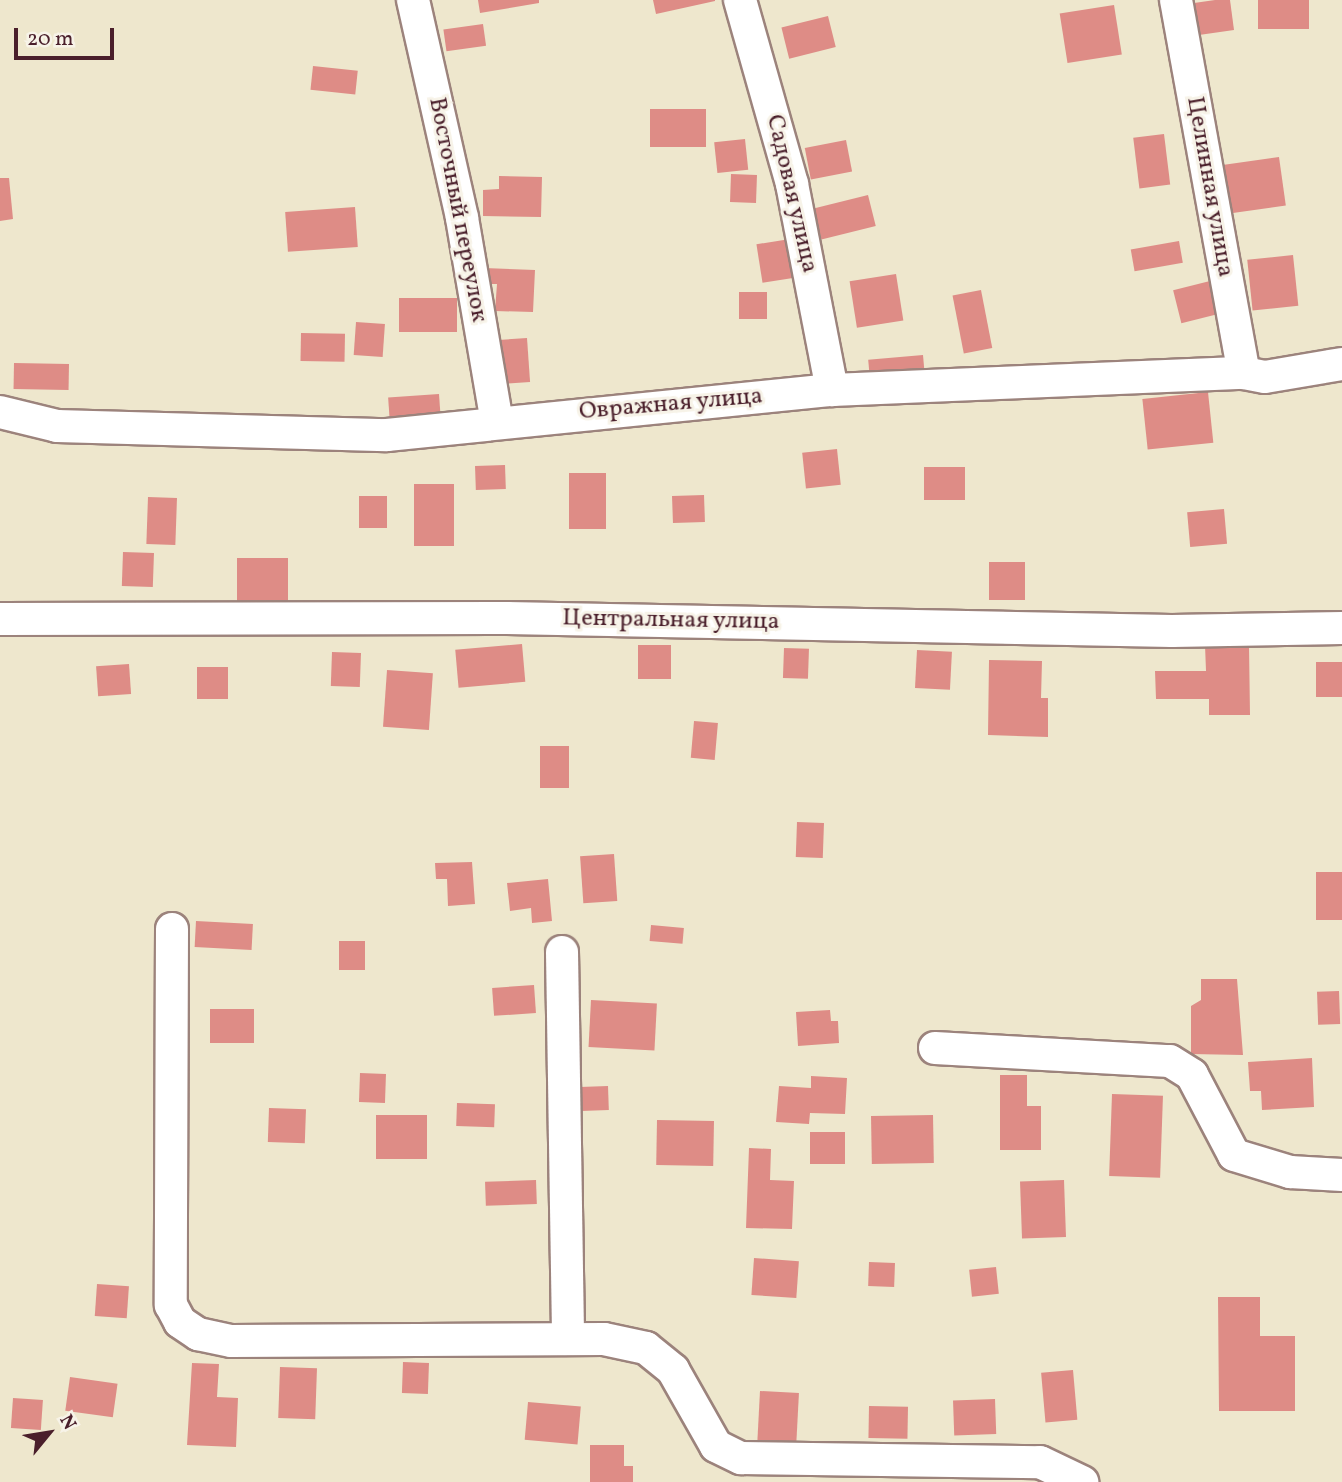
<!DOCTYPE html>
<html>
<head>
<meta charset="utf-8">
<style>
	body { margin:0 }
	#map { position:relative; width:1342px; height:1482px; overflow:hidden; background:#eee7cd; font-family:Vollkorn,serif }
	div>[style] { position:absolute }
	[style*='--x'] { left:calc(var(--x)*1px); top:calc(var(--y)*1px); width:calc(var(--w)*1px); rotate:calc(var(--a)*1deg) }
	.building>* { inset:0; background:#de8c86; transform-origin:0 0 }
	.roads { filter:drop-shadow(2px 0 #9c837c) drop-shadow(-2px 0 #9c837c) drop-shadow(0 2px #9c837c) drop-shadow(0 -2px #9c837c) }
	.minor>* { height:32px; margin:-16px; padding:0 16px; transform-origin:16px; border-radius:16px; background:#fff }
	span { translate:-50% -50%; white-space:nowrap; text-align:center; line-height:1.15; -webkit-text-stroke:6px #f7f3e8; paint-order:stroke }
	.street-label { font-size:24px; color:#4a1f2b }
	.north { position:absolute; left:14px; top:1398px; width:70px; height:70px; -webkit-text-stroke:5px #f7f3e8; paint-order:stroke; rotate:60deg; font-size:19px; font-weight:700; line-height:28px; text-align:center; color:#4a1f2b }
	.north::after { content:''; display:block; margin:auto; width:24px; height:32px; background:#4a1f2b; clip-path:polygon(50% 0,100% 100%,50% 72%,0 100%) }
	.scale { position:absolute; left:14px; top:28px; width:100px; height:32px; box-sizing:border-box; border:4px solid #4a1f2b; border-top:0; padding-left:9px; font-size:21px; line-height:24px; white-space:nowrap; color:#4a1f2b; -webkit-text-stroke:5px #f7f3e8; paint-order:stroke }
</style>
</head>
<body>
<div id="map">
	<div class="building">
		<div style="clip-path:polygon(478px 0,539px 0,539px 3px,480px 13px)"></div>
		<div style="clip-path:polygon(653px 0,715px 0,715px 1px,656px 14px)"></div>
		<div style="clip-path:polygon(1215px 0,1230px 0,1234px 30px,1199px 35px,1194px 3px)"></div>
		<div style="left:1258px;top:0;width:51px;height:29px"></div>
		<div style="left:1114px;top:5px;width:50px;height:55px;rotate:81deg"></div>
		<div style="left:828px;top:16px;width:32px;height:48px;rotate:76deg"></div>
		<div style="left:483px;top:24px;width:22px;height:40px;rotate:82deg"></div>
		<div style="left:313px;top:66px;width:45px;height:24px;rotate:6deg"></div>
		<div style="left:650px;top:109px;width:56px;height:38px"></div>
		<div style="left:1164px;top:134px;width:51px;height:31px;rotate:83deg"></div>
		<div style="left:745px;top:139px;width:31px;height:31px;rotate:84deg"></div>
		<div style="left:846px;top:140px;width:32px;height:42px;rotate:79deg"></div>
		<div style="left:1279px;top:157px;width:49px;height:57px;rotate:82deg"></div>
		<div style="left:731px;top:174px;width:26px;height:28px;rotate:2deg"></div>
		<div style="clip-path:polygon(499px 176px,542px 177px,541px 217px,483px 216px,483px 190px,499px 189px)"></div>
		<div style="clip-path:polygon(0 178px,9px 178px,13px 219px,0 221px)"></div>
		<div style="left:868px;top:195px;width:32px;height:56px;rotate:76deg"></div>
		<div style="left:355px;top:207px;width:40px;height:70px;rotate:86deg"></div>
		<div style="left:790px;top:239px;width:39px;height:34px;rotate:81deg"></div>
		<div style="left:1179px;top:241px;width:22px;height:49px;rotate:80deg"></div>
		<div style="left:1293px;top:255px;width:51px;height:46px;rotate:84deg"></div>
		<div style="clip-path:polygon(484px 268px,535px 270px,533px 312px,495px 311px,497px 284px,483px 284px)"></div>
		<div style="left:896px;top:274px;width:47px;height:47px;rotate:81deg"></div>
		<div style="left:1210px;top:281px;width:34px;height:38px;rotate:76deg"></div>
		<div style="left:981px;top:290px;width:59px;height:29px;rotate:79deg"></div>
		<div style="left:767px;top:292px;width:27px;height:28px;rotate:90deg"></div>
		<div style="left:399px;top:298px;width:58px;height:34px"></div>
		<div style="left:356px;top:322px;width:29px;height:33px;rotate:4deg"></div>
		<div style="left:301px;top:333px;width:44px;height:28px;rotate:1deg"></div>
		<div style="left:527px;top:338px;width:44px;height:29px;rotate:86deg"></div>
		<div style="left:923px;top:355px;width:25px;height:55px;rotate:85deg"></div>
		<div style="left:14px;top:363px;width:55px;height:26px;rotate:1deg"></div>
		<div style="left:1208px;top:392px;width:51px;height:66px;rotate:84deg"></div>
		<div style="left:439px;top:394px;width:28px;height:51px;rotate:86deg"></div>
		<div style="left:837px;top:449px;width:36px;height:35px;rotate:84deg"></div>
		<div style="left:505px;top:465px;width:24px;height:30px;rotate:88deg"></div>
		<div style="left:965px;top:467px;width:33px;height:41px;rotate:90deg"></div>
		<div style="left:569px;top:473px;width:37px;height:56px"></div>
		<div style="left:414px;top:484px;width:40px;height:62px"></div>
		<div style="left:704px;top:495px;width:27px;height:32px;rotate:88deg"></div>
		<div style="left:359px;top:496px;width:28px;height:32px"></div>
		<div style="left:148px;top:497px;width:29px;height:47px;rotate:2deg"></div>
		<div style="left:1224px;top:509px;width:35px;height:37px;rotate:85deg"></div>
		<div style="left:123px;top:552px;width:31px;height:34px;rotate:2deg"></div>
		<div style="left:237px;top:558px;width:51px;height:47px"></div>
		<div style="left:989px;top:562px;width:36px;height:38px"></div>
		<div style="left:522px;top:644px;width:38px;height:67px;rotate:85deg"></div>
		<div style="left:638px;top:645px;width:33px;height:34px"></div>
		<div style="clip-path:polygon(1205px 645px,1249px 645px,1250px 715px,1209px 715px,1209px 699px,1156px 699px,1155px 671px,1206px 671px)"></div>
		<div style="left:784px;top:648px;width:25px;height:30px;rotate:2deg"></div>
		<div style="left:917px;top:650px;width:35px;height:38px;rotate:3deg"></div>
		<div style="left:332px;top:652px;width:29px;height:34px;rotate:2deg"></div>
		<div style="clip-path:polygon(989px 660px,1042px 661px,1041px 698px,1048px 698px,1048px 737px,988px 735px)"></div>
		<div style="left:1316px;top:662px;width:26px;height:35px"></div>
		<div style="left:129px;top:664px;width:30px;height:33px;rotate:86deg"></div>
		<div style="left:197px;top:667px;width:31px;height:32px"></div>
		<div style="left:387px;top:670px;width:46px;height:57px;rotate:4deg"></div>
		<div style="left:694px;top:721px;width:24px;height:37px;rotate:5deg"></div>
		<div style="left:540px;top:746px;width:29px;height:42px"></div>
		<div style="left:797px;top:822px;width:27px;height:35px;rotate:2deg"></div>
		<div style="left:614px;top:854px;width:47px;height:34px;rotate:86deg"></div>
		<div style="clip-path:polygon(472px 862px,475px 904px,448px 906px,447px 879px,436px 879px,435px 863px)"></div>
		<div style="left:1342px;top:872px;width:48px;height:26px;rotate:90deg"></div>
		<div style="clip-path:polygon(548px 879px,552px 921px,532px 923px,531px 908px,510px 911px,507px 883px)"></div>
		<div style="left:196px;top:921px;width:57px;height:26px;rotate:3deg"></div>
		<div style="left:651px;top:925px;width:33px;height:16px;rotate:5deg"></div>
		<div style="left:339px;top:941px;width:26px;height:29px"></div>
		<div style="clip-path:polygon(1201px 979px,1237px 979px,1243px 1055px,1191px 1054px,1191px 1006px,1201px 1000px)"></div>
		<div style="left:534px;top:985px;width:28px;height:42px;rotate:86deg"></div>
		<div style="left:1339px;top:991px;width:33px;height:22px;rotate:88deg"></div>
		<div style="left:591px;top:1000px;width:66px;height:47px;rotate:3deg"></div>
		<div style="left:210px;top:1009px;width:44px;height:34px"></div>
		<div style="clip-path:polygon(830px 1010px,831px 1021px,838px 1021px,839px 1043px,798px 1046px,796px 1012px)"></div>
		<div style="clip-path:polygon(1312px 1058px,1314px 1107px,1262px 1110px,1261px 1091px,1250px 1091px,1248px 1062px)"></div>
		<div style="left:360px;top:1073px;width:26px;height:29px;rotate:2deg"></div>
		<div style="clip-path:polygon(1000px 1075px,1027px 1075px,1027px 1106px,1041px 1106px,1041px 1150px,1000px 1150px)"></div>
		<div style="clip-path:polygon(811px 1076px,847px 1078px,845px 1114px,810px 1113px,809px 1124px,776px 1122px,779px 1086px,811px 1088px)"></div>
		<div style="left:608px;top:1086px;width:24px;height:35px;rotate:88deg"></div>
		<div style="left:1112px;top:1094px;width:51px;height:82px;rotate:2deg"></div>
		<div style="left:457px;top:1103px;width:38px;height:23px;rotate:2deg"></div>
		<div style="left:269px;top:1108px;width:37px;height:34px;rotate:2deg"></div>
		<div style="left:376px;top:1115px;width:51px;height:44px"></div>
		<div style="left:933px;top:1115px;width:48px;height:62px;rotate:89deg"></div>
		<div style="left:657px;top:1120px;width:57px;height:45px;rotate:1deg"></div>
		<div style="left:810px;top:1132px;width:35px;height:32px"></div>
		<div style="clip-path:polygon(749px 1148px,771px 1149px,770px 1180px,794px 1181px,792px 1229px,746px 1228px)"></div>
		<div style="left:536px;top:1180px;width:24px;height:51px;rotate:88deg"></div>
		<div style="left:1064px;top:1180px;width:57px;height:44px;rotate:88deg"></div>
		<div style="left:754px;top:1258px;width:45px;height:37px;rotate:4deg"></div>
		<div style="left:869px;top:1262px;width:26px;height:24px;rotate:2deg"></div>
		<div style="left:996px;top:1267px;width:27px;height:27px;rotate:84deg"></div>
		<div style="left:97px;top:1284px;width:32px;height:32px;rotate:4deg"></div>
		<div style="clip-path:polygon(1218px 1297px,1260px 1297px,1260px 1336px,1295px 1336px,1295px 1411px,1219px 1411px)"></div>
		<div style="left:403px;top:1362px;width:26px;height:31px;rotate:2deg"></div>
		<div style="clip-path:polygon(192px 1363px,219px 1364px,217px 1397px,238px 1398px,236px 1447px,187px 1445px)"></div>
		<div style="left:280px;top:1367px;width:37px;height:51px;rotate:2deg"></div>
		<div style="left:1073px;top:1370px;width:50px;height:32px;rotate:85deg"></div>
		<div style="left:70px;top:1377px;width:48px;height:34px;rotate:8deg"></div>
		<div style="left:760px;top:1391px;width:39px;height:49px;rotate:3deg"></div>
		<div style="left:13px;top:1398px;width:30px;height:30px;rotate:4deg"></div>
		<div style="left:995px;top:1399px;width:35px;height:42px;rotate:88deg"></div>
		<div style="left:528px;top:1402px;width:53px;height:38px;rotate:5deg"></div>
		<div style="left:869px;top:1406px;width:39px;height:32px;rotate:1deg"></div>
		<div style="clip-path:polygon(590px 1445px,624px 1445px,624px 1466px,633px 1466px,633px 1482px,590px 1482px)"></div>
	</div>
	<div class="roads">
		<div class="minor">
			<div style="--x:413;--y:0;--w:223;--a:77.3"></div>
			<div style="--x:462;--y:218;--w:207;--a:80.3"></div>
			<div style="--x:740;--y:0;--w:191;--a:74.2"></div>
			<div style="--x:792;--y:184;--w:210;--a:79"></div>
			<div style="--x:1176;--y:0;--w:379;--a:79.7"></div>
			<div style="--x:0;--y:412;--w:59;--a:13.8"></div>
			<div style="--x:57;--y:426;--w:330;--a:1.6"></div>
			<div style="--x:387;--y:435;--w:447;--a:-5.8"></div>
			<div style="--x:832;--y:390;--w:412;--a:-2.4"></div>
			<div style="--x:1244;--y:373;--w:21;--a:11"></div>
			<div style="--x:1265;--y:377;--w:78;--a:-9.6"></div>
			<div style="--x:0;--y:619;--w:507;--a:-0.11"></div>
			<div style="--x:507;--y:618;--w:665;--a:1.12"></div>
			<div style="--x:1172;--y:631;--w:170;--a:-1"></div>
			<div style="--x:172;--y:929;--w:376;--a:90.2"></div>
			<div style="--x:171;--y:1305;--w:19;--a:62"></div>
			<div style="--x:180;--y:1322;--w:22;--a:34"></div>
			<div style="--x:198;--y:1334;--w:34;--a:12"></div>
			<div style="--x:231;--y:1341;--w:373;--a:-0.3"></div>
			<div style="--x:604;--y:1339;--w:43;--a:12.1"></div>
			<div style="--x:646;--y:1348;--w:35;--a:39"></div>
			<div style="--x:673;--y:1370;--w:87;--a:60.5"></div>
			<div style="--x:716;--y:1446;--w:28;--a:26"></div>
			<div style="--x:741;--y:1458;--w:299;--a:0.8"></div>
			<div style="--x:1040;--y:1462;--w:47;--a:25.5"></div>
			<div style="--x:562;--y:952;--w:387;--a:89.1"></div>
			<div style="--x:935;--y:1048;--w:235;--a:3.2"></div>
			<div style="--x:1170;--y:1061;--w:26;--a:32"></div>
			<div style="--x:1192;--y:1075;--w:90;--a:62.3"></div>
			<div style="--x:1234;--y:1155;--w:59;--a:16.9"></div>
			<div style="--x:1290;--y:1172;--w:52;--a:3.3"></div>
		</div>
	</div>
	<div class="street-label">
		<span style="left:1209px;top:187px;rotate:80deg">Целинная улица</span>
		<span style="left:791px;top:194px;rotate:77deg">Садовая улица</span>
		<span style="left:457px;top:210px;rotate:79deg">Восточный переулок</span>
		<span style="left:671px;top:405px;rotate:-5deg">Овражная улица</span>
		<span style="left:671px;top:621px;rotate:1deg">Центральная улица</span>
	</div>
	<div class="north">N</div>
	<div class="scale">20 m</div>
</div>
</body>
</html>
